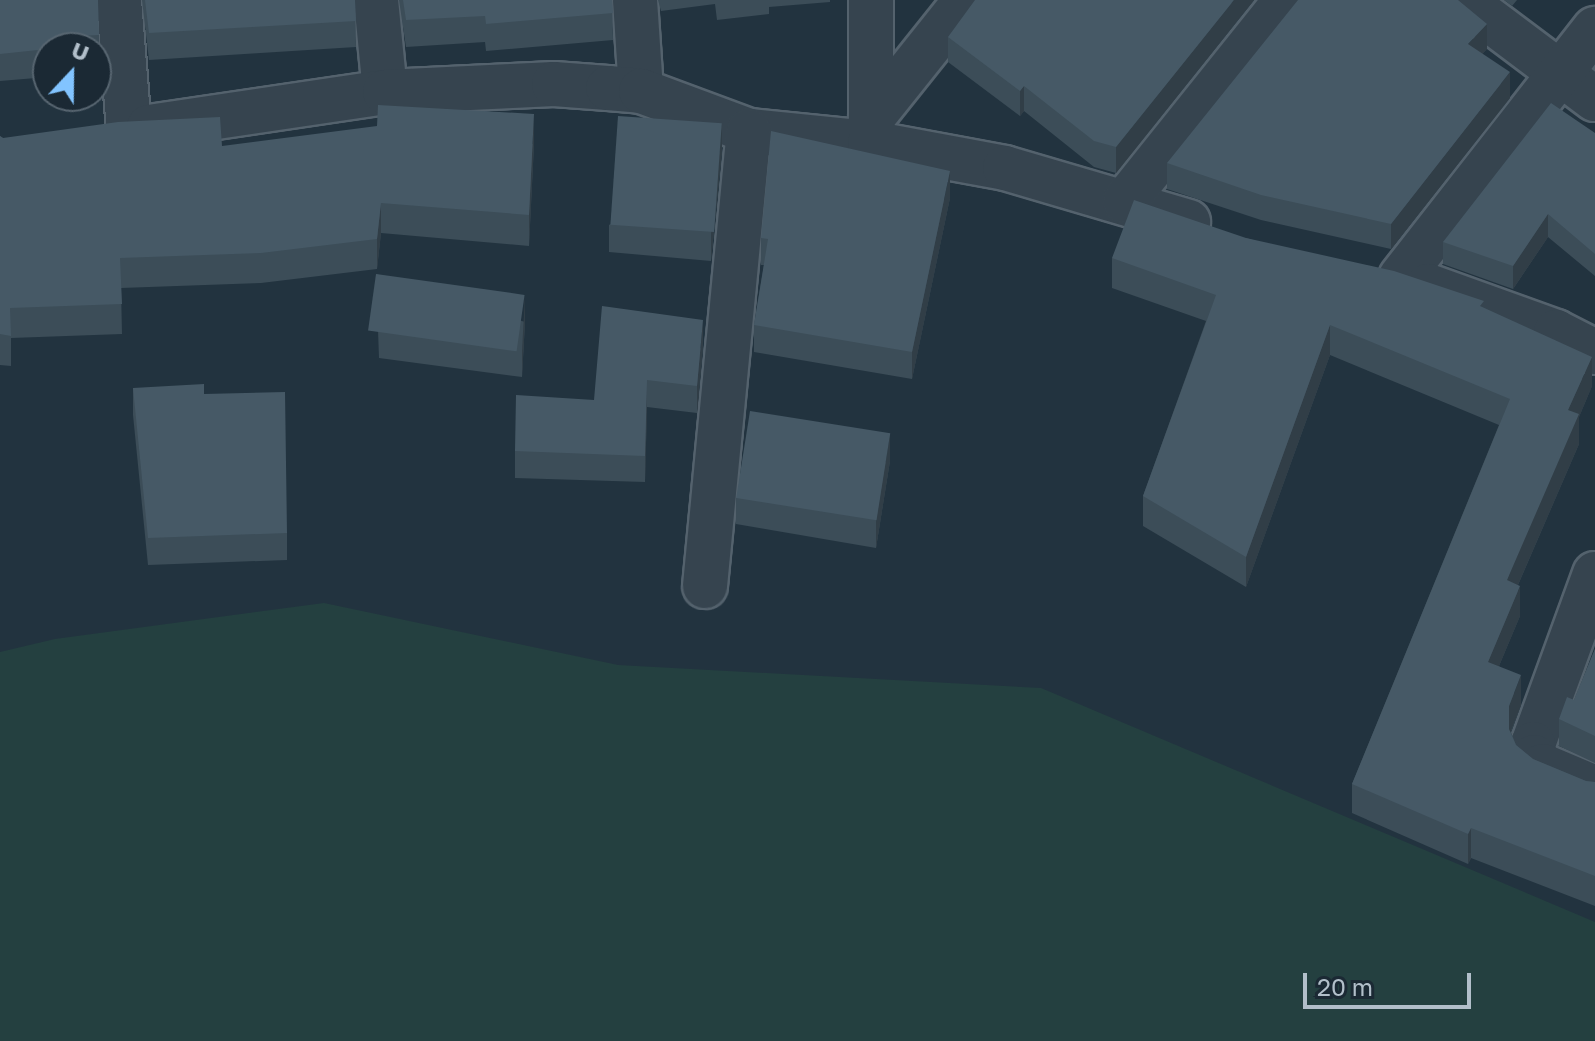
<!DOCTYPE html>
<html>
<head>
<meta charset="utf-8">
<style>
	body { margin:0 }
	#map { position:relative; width:1595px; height:1041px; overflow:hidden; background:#22333f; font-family:"Golos Text",sans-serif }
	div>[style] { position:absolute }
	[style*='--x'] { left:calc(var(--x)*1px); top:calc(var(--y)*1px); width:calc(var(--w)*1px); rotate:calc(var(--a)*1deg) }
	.green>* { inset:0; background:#244040 }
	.roads { filter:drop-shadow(2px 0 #54626d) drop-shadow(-2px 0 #54626d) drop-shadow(0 2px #54626d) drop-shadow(0 -2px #54626d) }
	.minor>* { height:44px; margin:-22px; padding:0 22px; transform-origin:22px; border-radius:22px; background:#36444f }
	.wall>* { inset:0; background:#3c4d58 }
	.shaded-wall>* { inset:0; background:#313e47 }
	.building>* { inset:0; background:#465966; transform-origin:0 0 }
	span { translate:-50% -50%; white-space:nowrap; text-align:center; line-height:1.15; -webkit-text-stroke:6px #1b2934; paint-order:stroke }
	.north { position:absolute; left:32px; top:32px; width:80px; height:80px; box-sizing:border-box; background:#1b2934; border:2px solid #576570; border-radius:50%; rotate:22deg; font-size:22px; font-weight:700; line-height:32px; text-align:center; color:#b2bfca }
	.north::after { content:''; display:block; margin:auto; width:28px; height:36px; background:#82c4ff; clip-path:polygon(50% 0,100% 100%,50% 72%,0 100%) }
	.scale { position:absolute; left:1303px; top:973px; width:168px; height:36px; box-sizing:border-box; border:4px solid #b2bfca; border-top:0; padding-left:10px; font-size:24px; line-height:28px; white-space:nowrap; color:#b2bfca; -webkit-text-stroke:6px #1b2934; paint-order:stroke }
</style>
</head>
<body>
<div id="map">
	<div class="green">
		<div style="clip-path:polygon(324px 603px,618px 665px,1041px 688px,1595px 922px,1595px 1041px,0 1041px,0 652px,55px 639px)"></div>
	</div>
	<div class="roads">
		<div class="minor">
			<div style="--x:119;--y:0;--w:130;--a:85.6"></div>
			<div style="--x:376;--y:0;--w:92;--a:84.4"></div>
			<div style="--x:635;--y:0;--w:91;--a:86.2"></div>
			<div style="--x:1463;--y:0;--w:165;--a:36.9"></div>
			<div style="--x:871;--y:119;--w:152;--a:-51.4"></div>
			<div style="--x:149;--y:127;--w:239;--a:-8.4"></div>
			<div style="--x:385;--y:92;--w:169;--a:-2.7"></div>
			<div style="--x:554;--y:84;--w:54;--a:4.2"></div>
			<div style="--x:608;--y:88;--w:33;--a:5"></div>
			<div style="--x:641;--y:91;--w:115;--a:20.3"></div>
			<div style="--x:749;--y:131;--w:122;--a:5.7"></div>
			<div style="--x:870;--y:143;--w:137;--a:10.5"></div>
			<div style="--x:1005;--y:168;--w:191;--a:16.4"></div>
			<div style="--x:871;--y:129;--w:129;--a:-90"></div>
			<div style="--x:1125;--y:201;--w:258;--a:-51.3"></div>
			<div style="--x:1401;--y:277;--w:315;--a:-52"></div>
			<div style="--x:1428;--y:286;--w:136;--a:19.8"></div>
			<div style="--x:1556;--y:332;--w:44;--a:27.1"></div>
			<div style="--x:1595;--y:574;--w:181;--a:110"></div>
			<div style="--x:1533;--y:744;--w:13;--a:86"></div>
			<div style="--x:1534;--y:757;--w:13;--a:45"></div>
			<div style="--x:1543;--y:766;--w:56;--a:22.9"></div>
			<div style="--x:705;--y:586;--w:457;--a:-84.5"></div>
		</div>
	</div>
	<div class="wall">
		<div style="clip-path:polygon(0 0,99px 35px,99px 62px,96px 62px,96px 48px,48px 48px,48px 77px,0 81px)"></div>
		<div style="clip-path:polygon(142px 0,355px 0,356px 47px,149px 60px)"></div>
		<div style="clip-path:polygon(399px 0,612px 0,613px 40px,486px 51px,485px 42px,406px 47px)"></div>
		<div style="clip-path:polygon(658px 0,830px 0,830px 2px,769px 7px,769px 14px,717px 20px,715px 4px,661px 11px)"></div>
		<div style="clip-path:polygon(1254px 0,1116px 173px,1094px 167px,1024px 111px,1020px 116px,948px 62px,948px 37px)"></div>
		<div style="clip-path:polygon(1504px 0,1517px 0,1512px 6px)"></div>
		<div style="clip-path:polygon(1487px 49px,1482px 54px,1510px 98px,1391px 249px,1261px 220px,1167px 189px,1167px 163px)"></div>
		<div style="clip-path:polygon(1595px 133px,1595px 276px,1548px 237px,1513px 289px,1443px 264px,1443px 242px)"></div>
		<div style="clip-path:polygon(0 136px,3px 138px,222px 146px,534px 144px,529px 246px,381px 233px,377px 269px,261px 283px,121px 288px,122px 334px,11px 338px,11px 366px,0 365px)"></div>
		<div style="clip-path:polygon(722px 151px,711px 261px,609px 252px,609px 225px)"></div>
		<div style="clip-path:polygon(950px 198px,912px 379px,754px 352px,754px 325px,764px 265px,761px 265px,761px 238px)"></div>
		<div style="clip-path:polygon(1246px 238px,1484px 308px,1592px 386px,1579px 417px,1579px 444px,1518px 585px,1520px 616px,1499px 666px,1521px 705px,1511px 732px,1516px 745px,1533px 759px,1586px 781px,1595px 782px,1595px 906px,1471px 858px,1468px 864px,1352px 813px,1352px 784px,1499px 425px,1330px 355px,1246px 587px,1143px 526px,1143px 496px,1206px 321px,1112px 288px,1112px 258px)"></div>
		<div style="clip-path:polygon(376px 274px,525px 322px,522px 377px,379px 358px)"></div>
		<div style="clip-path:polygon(703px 347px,697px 413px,647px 407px,645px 482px,515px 478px,515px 451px,594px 400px)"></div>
		<div style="clip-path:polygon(133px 388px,204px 394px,287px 533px,287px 560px,148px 565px,133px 415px)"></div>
		<div style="clip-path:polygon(890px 461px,876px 548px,736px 524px,736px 498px)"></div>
		<div style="clip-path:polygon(1595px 649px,1595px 763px,1559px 746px,1559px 719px,1574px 700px)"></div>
	</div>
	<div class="shaded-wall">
		<div style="clip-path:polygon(1234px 0,1254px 0,1116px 173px,1116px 147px)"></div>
		<div style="clip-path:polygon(1487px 24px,1487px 49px,1468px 69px,1468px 44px)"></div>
		<div style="clip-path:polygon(1510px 72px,1510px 98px,1391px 249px,1391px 224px)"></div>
		<div style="clip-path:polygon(1024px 86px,1024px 111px,1020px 116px,1020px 91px)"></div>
		<div style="clip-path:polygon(534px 114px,534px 144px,529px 246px,529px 215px)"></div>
		<div style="clip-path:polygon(722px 124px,722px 151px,711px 261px,711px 234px)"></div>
		<div style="clip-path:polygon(950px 171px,950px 198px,912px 379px,912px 352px)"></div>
		<div style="clip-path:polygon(381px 203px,381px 233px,377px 269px,377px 239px)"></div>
		<div style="clip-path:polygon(1548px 214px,1548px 237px,1513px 289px,1513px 266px)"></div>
		<div style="clip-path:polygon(525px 295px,525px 322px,522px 377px,522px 351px)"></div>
		<div style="clip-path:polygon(703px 320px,703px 347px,697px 413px,697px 386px)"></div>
		<div style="clip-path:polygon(1330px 325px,1330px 355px,1246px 587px,1246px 557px)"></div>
		<div style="clip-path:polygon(1592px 357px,1592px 386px,1579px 417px,1579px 444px,1507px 610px,1507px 580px,1568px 410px)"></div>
		<div style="clip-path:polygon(647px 380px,647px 407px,645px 482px,645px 456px)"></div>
		<div style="clip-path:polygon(890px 434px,890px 461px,876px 548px,876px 521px)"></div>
		<div style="clip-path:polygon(1520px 586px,1520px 616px,1488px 692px,1488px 662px)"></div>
		<div style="clip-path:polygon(1521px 675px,1521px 705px,1509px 736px,1509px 706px)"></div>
		<div style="clip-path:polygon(1471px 828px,1471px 858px,1468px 864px,1468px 834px)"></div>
	</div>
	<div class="building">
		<div style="clip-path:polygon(0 0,98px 0,99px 35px,57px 37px,57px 48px,0 54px)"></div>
		<div style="clip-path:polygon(145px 0,355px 0,356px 21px,149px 33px)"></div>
		<div style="clip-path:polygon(403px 0,612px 0,613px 13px,486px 24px,485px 16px,406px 20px)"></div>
		<div style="clip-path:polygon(975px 0,1234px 0,1116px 147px,1094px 141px,1024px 86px,1020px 91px,948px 37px)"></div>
		<div style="clip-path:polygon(1298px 0,1458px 0,1487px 24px,1468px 44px,1510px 72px,1391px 224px,1261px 195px,1167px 163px)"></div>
		<div style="clip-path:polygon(1551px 103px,1595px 133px,1595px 254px,1548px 214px,1513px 266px,1443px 242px)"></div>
		<div style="clip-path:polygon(378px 105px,534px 114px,529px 215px,381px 203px,377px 239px,261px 253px,120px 258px,122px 304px,10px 308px,11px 336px,0 334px,0 136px,3px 138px,118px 122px,220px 117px,222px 146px,377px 126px)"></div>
		<div style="left:618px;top:116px;width:104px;height:109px;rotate:4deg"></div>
		<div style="clip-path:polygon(771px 131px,950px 171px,912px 352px,754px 325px,768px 239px,761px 238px)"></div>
		<div style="clip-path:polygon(1134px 200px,1246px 238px,1394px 271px,1484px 301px,1480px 306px,1592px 357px,1568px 410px,1579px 414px,1507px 580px,1520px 586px,1488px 662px,1521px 675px,1509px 706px,1509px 729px,1516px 745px,1533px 759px,1586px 781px,1595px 782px,1595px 876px,1471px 828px,1468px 834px,1352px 784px,1510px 399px,1330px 325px,1246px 557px,1143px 496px,1216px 295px,1112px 258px)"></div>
		<div style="left:376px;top:274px;width:150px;height:57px;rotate:8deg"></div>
		<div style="clip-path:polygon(602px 306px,703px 320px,697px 386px,647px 380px,645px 456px,515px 451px,516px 395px,594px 400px)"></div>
		<div style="clip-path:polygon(204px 384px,204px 394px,285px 392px,287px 533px,148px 538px,133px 388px)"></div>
		<div style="left:750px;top:411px;width:142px;height:88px;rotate:9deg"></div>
		<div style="clip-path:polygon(1595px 649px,1595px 736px,1559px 719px,1567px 697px,1574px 700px)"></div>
	</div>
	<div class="north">U</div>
	<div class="scale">20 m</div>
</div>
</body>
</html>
